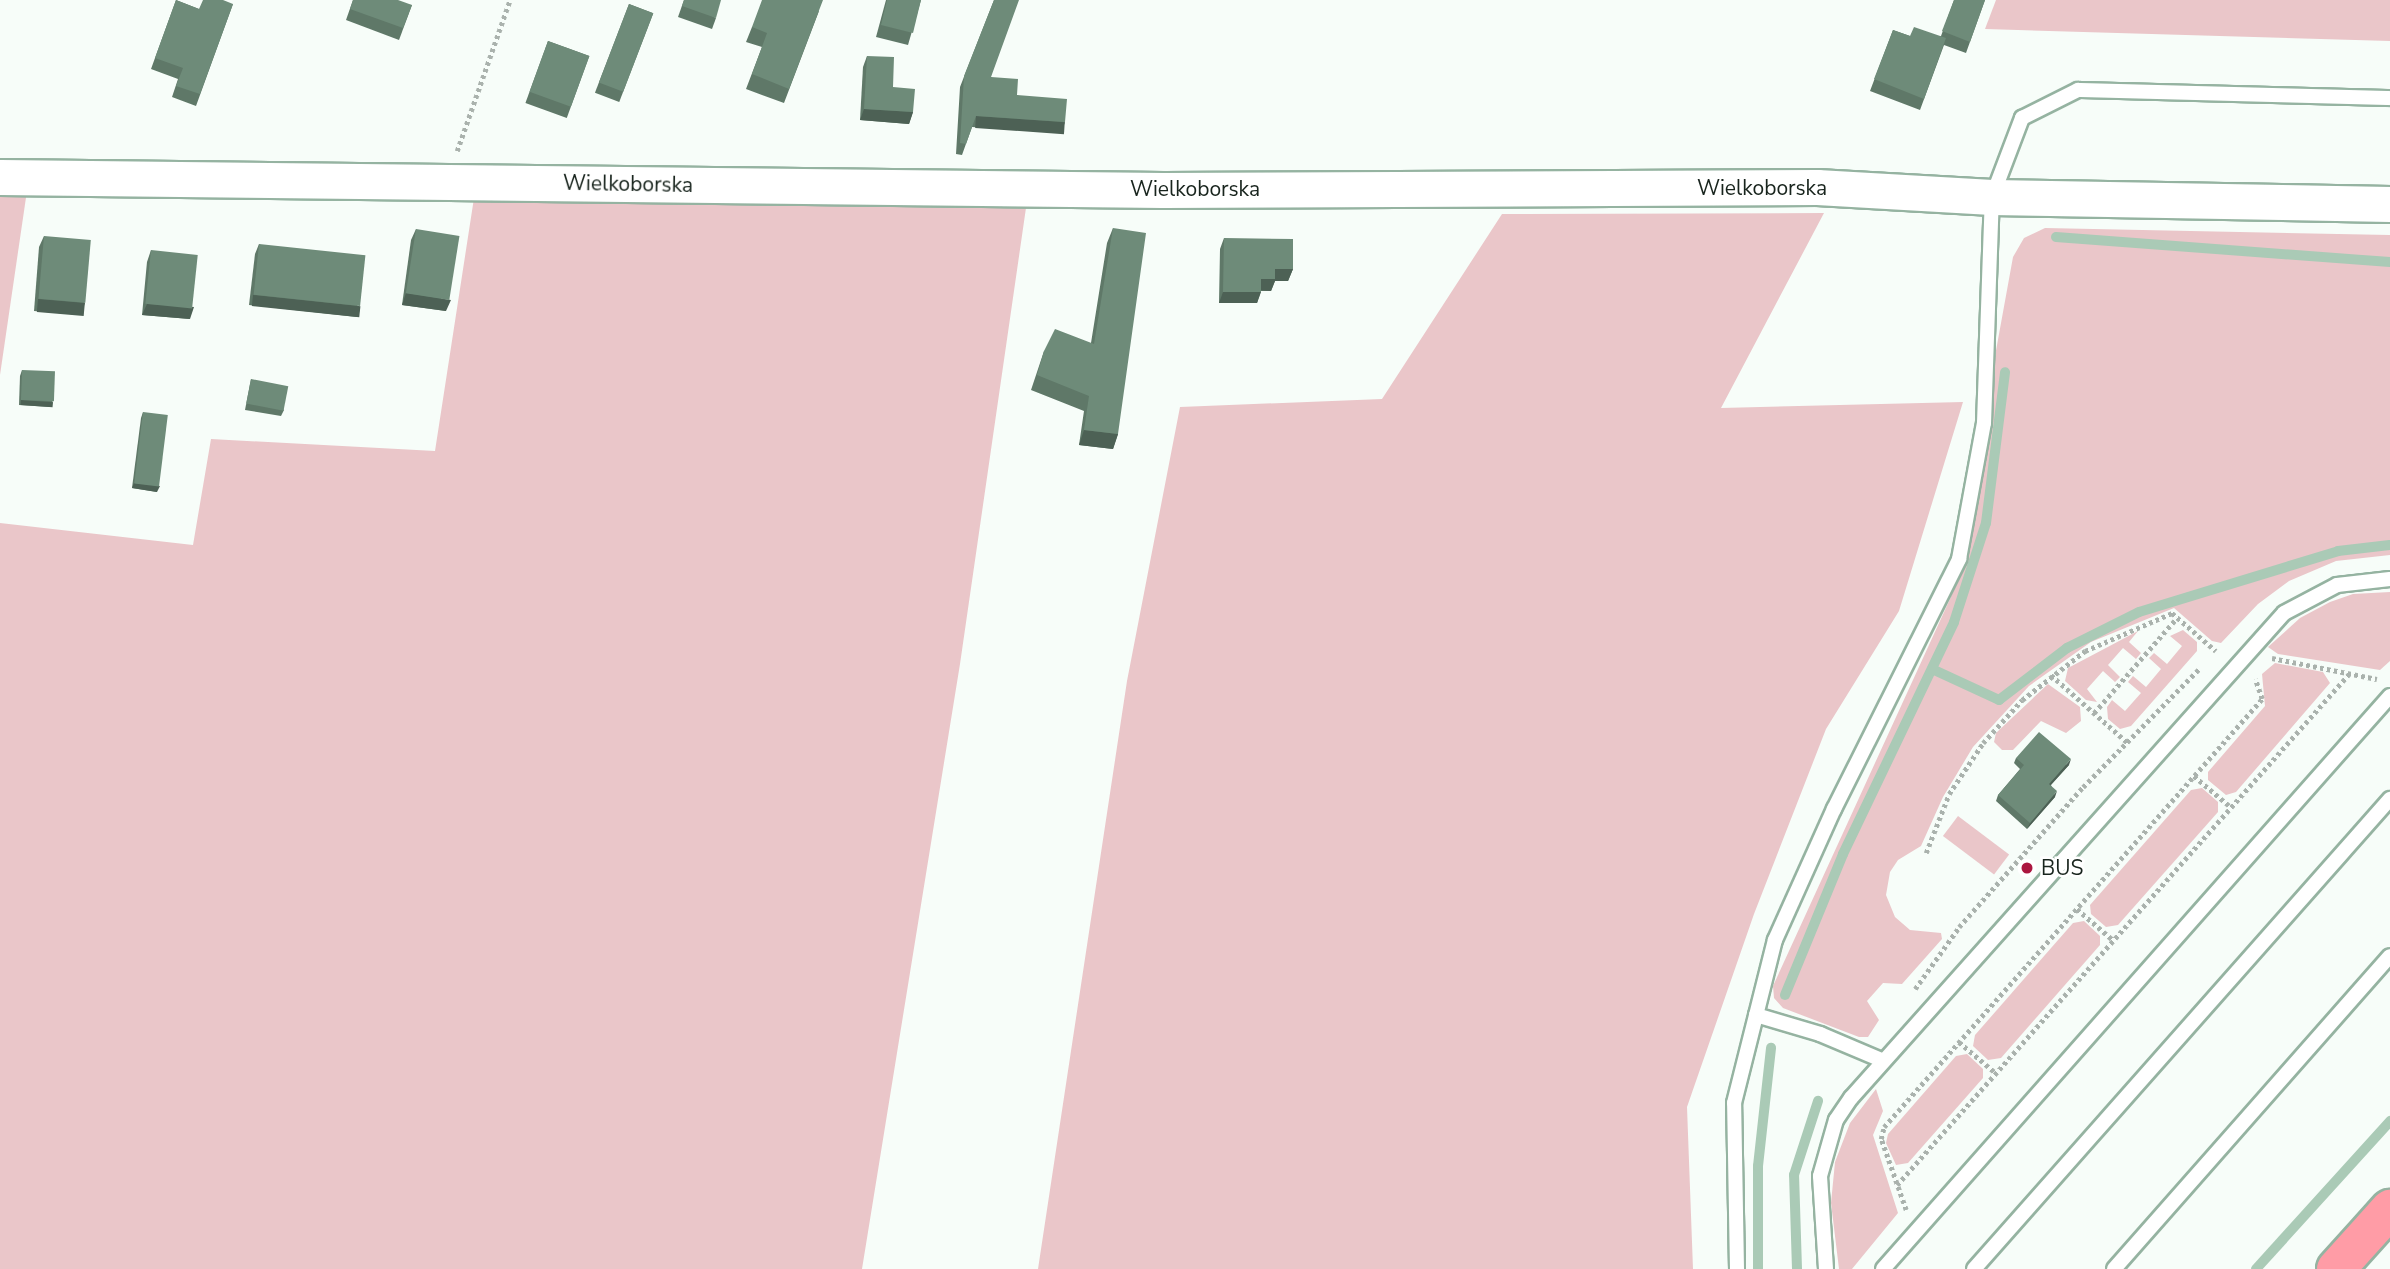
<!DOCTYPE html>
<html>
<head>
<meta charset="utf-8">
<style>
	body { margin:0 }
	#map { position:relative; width:2390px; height:1269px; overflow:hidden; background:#f7fdf9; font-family:"Nunito Sans",sans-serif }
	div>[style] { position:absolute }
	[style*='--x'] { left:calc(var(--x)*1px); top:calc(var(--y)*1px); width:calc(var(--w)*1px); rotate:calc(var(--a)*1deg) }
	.green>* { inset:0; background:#eac6c9; transform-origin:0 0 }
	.stream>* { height:10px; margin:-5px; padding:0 5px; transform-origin:5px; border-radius:5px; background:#aacab6 }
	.path>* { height:4.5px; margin-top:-2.25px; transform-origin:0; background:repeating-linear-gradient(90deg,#aab2ad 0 3.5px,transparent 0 7px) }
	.roads { filter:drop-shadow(2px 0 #95b3a1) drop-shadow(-2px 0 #95b3a1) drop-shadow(0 2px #95b3a1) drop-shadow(0 -2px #95b3a1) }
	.service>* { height:14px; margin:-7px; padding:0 7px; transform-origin:7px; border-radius:7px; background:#fff }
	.tertiary>* { height:35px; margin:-17.5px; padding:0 17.5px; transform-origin:17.5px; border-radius:17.5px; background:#fff }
	.motorway>* { height:38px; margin:-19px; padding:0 19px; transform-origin:19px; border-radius:19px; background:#ff9ca6 }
	.wall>* { inset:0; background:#5f7868; transform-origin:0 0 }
	.shaded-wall>* { inset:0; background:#4d6155; transform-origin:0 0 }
	.building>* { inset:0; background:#6e8b79; transform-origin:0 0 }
	.dots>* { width:19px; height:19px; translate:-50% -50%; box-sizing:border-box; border:4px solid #fff; border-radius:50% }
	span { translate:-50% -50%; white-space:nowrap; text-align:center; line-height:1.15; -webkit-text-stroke:5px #fff; paint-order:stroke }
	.street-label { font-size:21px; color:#18241d }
	.poi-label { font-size:21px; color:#18241d }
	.left { translate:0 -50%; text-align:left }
</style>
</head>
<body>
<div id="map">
	<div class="green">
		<div style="clip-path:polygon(1996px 0,2390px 0,2390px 41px,1985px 29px)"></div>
		<div style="clip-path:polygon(0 177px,29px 177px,0 375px)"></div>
		<div style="clip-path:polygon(474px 198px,1027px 201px,960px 664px,862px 1269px,0 1269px,0 523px,193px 545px,211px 439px,435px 451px)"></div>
		<div style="clip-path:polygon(1824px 213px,1721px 408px,1963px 402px,1899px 611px,1826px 729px,1754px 914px,1687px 1107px,1693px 1269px,1038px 1269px,1127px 681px,1180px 407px,1382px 399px,1502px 214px)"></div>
		<div style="clip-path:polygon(2045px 228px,2390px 235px,2390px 555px,2336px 561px,2289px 581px,2258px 604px,2221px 643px,2212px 641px,2174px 608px,2091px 642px,2029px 686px,1973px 747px,1943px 797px,1921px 846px,1898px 860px,1890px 872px,1886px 895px,1895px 917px,1910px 930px,1941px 933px,1942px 939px,1902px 984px,1883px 983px,1867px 1001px,1879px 1020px,1868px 1037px,1859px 1037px,1783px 1008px,1774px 998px,1773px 986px,1950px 599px,1967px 552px,1984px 469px,1995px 356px,2013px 257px,2024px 238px)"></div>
		<div style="clip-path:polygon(2390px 592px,2390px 661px,2380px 670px,2278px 654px,2268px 647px,2300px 618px,2330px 602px,2353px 594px)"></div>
		<div style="clip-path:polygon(2183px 630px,2197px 642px,2197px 651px,2131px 726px,2120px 729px,2108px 719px,2107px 707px,2112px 700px,2125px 711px,2141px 693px,2128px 682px,2133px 676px,2146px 687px,2161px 669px,2149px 658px,2154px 653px,2167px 664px,2182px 646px,2170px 636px)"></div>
		<div style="clip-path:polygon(2138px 631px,2129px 642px,2141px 653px,2136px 659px,2123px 648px,2108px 665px,2120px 677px,2115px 682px,2103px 671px,2087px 689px,2097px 702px,2086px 700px,2065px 681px,2068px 668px)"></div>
		<div style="clip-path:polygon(2275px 663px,2323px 672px,2330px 683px,2236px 792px,2226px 795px,2208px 780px,2208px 772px,2265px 706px,2262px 674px)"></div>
		<div style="clip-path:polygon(2048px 684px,2080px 707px,2081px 721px,2066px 733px,2041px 721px,2013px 750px,2002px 750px,1994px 742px,1996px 733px)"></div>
		<div style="clip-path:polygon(2202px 788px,2218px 802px,2218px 812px,2118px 925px,2106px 927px,2091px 914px,2090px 905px,2191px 790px)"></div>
		<div style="left:1958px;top:816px;width:64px;height:25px;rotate:37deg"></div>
		<div style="clip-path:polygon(2084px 921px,2100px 936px,2100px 945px,2001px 1058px,1988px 1060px,1973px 1046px,1975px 1035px,2073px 923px)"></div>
		<div style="clip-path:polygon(1967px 1054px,1983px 1069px,1983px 1078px,1908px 1163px,1896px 1165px,1886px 1143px,1888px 1134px,1956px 1056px)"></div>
		<div style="clip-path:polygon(1876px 1089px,1883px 1111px,1873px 1135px,1898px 1213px,1852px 1269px,1839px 1269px,1831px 1203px,1835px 1162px,1850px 1123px)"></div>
	</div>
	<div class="stream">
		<div style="--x:2056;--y:237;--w:335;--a:4.3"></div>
		<div style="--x:1932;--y:669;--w:74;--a:24.8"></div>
		<div style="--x:1999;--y:700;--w:86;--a:-37.4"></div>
		<div style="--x:2067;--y:648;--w:80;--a:-26.6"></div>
		<div style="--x:2139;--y:612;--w:208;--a:-17"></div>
		<div style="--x:2338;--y:551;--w:52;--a:-6.6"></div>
		<div style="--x:1785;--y:995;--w:152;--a:-67.6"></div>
		<div style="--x:1843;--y:854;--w:257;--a:-64.4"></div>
		<div style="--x:1954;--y:622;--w:104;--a:-72.1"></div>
		<div style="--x:1986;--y:523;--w:152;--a:-82.8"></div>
		<div style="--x:1758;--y:1269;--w:103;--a:-90"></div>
		<div style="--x:1758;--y:1166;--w:119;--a:-83.7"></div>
		<div style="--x:1797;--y:1269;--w:94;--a:-91.8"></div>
		<div style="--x:1794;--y:1175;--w:78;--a:-72"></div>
		<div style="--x:2256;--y:1269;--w:200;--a:-47.8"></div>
	</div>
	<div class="path">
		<div style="--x:457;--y:151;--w:160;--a:-70.7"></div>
		<div style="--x:2272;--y:658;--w:107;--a:11.3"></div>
		<div style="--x:2051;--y:675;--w:103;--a:41.4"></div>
		<div style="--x:2094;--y:713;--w:126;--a:-48.9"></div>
		<div style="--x:2194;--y:776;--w:48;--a:40"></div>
		<div style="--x:1926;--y:853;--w:63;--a:-68.7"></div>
		<div style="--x:1949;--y:794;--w:61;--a:-56.3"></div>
		<div style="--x:1983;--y:743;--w:58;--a:-47.8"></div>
		<div style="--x:2022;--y:700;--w:80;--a:-37.9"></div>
		<div style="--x:2085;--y:651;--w:95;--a:-23.6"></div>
		<div style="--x:2172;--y:613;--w:58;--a:40.8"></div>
		<div style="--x:2077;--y:909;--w:48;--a:40.7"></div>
		<div style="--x:1915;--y:989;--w:76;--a:-54.6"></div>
		<div style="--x:1959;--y:927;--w:187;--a:-48.5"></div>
		<div style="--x:2083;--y:787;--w:165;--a:-45.5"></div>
		<div style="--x:1959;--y:1042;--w:48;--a:40"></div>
		<div style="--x:1897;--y:1185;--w:682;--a:-48.51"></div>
		<div style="--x:1906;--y:1210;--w:75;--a:-109.4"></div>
		<div style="--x:1881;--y:1139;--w:12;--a:-76"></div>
		<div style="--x:1884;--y:1127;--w:571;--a:-48.55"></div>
		<div style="--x:2262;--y:699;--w:21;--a:-109"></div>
	</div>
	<div class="roads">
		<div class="service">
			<div style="--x:1756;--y:1015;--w:67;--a:16.5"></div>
			<div style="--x:1820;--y:1034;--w:69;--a:22.9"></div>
			<div style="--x:1737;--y:1269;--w:166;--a:-91"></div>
			<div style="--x:1734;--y:1103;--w:168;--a:-75.9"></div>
			<div style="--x:1775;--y:940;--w:144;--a:-65.8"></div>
			<div style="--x:1834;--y:809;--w:280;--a:-63.4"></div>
			<div style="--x:1959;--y:559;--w:138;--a:-79.6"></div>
			<div style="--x:1984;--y:423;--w:226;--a:-88"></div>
			<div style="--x:1992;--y:197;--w:85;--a:-69.2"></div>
			<div style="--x:2022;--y:118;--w:63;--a:-26.6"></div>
			<div style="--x:2078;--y:90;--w:312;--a:1.5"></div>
			<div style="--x:1826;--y:1269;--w:93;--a:-93.7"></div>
			<div style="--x:1820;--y:1176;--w:58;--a:-74.1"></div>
			<div style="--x:1836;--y:1120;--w:27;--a:-56"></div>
			<div style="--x:1851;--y:1098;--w:650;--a:-48.24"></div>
			<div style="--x:2284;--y:613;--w:60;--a:-27.8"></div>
			<div style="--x:2337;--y:585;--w:53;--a:-6.5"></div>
			<div style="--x:1883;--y:1269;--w:765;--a:-48.5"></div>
			<div style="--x:1974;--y:1269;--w:628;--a:-48.49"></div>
			<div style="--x:2114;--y:1269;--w:417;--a:-48.6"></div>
		</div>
		<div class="tertiary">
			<div style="--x:0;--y:177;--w:1163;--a:0.64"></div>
			<div style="--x:1163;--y:190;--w:654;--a:-0.26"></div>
			<div style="--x:1817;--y:187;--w:175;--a:3.3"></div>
			<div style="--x:1992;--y:197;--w:398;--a:1"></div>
		</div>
		<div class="motorway">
			<div style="--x:2336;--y:1269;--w:81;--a:-48"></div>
		</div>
	</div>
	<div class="wall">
		<div style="clip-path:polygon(176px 0,199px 9px,233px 4px,196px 106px,172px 97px,178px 79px,151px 69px)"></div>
		<div style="clip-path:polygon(353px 0,412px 5px,399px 40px,346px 20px)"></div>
		<div style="clip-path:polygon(684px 0,716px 18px,712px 29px,678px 17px)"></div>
		<div style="clip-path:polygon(886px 0,921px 0,908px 45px,876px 37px)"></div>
		<div style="clip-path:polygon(994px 0,991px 77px,1017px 95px,1065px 122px,1061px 133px,972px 127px,962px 155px,956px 154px,960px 87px)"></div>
		<div style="clip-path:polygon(1954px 0,1985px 0,1966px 53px,1944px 45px,1920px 110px,1870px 91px,1893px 30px,1910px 36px,1941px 36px)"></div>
		<div style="left:629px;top:4px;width:26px;height:95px;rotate:21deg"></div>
		<div style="clip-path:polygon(819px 11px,784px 103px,746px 89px,762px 47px,746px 42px,752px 27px)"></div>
		<div style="left:548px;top:41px;width:44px;height:66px;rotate:20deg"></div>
		<div style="clip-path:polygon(867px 56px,913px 112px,909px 124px,860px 120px,863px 67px)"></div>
		<div style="clip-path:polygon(1113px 228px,1118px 434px,1113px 449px,1079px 445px,1084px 411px,1031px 390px,1044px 351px,1091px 343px,1107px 243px)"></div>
		<div style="clip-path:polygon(416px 229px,446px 311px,402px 305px,411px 240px)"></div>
		<div style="clip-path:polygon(44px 236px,85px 303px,81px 315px,34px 311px,39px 247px)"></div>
		<div style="clip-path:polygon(1224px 238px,1293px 269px,1288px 281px,1275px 281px,1271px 291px,1261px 291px,1257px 303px,1219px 303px,1220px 249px)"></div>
		<div style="clip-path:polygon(259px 244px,360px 307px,357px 317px,249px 305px,255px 254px)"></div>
		<div style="clip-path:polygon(151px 250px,190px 319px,142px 315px,147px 262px)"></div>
		<div style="clip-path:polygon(22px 370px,53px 402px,51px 407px,19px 405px,20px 376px)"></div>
		<div style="clip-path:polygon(251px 379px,284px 410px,281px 416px,245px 410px)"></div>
		<div style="clip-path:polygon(143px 412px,157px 492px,132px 488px,141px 418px)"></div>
		<div style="clip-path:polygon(2016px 758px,2069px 765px,2051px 785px,2055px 797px,2027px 829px,1996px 801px,1998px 795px,2020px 769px,2014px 763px)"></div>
	</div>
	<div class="shaded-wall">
		<div style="clip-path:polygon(864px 109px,913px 112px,909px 124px,860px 120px)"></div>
		<div style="left:976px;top:116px;width:89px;height:12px;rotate:4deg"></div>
		<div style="clip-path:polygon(1275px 269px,1293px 269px,1288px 281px,1275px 281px,1271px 291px,1257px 290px,1261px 279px)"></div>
		<div style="clip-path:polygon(1223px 292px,1261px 292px,1257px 303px,1219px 303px)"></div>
		<div style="clip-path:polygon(406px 293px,451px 300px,446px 311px,402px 305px)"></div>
		<div style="left:253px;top:295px;width:108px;height:11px;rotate:6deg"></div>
		<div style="left:38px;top:299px;width:47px;height:13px;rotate:5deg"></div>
		<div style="clip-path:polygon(147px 304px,194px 307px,190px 319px,142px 315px)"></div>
		<div style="left:21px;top:400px;width:32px;height:5px;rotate:4deg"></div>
		<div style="clip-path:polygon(1084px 430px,1118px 434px,1113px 449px,1079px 445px)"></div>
		<div style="clip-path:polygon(134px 483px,160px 486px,157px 492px,132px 488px)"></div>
		<div style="clip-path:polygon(2071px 759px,2069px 765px,2047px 789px,2049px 784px)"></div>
		<div style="clip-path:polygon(2057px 791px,2055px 797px,2027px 829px,2030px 823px)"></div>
	</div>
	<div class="building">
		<div style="clip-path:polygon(176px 0,199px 9px,203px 0,223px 0,233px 4px,200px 94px,176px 86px,183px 68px,155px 58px)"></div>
		<div style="clip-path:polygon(353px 0,398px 0,412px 5px,403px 28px,350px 9px)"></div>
		<div style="clip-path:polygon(684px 0,721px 0,716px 18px,682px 6px)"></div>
		<div style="clip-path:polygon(762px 0,823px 0,789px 89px,752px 74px,767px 33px,752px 27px)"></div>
		<div style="clip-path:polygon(887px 0,921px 0,913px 33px,881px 25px)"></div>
		<div style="clip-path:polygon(994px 0,1019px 0,991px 77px,1018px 79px,1017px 95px,1067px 99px,1065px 122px,976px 116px,966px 144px,960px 143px,964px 76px)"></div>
		<div style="clip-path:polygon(1954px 0,1985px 0,1970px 42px,1942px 31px)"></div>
		<div style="left:629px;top:4px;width:26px;height:84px;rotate:21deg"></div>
		<div style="clip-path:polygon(1914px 27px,1946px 38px,1924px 99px,1874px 79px,1893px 30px,1910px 36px)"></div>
		<div style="left:548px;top:41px;width:44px;height:54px;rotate:20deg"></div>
		<div style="clip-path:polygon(867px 56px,894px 57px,893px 87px,915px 89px,913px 112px,864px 109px)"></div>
		<div style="clip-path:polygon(1113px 228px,1146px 233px,1118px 434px,1084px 430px,1089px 396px,1037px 375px,1044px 351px,1055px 329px,1094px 344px)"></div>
		<div style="left:416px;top:229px;width:44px;height:65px;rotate:9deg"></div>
		<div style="left:44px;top:236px;width:47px;height:63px;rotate:5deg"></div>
		<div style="clip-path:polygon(1224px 238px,1293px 239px,1293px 269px,1275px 269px,1275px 279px,1261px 279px,1261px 292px,1223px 292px)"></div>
		<div style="left:259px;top:244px;width:107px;height:51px;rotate:6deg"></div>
		<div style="left:151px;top:250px;width:47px;height:54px;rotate:6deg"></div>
		<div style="left:22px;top:370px;width:33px;height:30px;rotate:2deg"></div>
		<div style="left:251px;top:379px;width:38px;height:25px;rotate:11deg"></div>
		<div style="left:143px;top:412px;width:25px;height:72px;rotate:7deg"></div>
		<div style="clip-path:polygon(2039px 732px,2071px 759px,2049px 784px,2057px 791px,2030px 823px,1998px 795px,2024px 765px,2016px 758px)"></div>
	</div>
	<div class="dots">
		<div style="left:2027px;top:868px;background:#ab163f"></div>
	</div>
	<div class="street-label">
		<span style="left:628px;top:184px;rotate:1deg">Wielkoborska</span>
		<span style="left:1762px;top:188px">Wielkoborska</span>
		<span style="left:1195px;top:189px">Wielkoborska</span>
	</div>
	<div class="poi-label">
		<span class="left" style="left:2041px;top:868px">BUS</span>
	</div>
</div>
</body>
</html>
